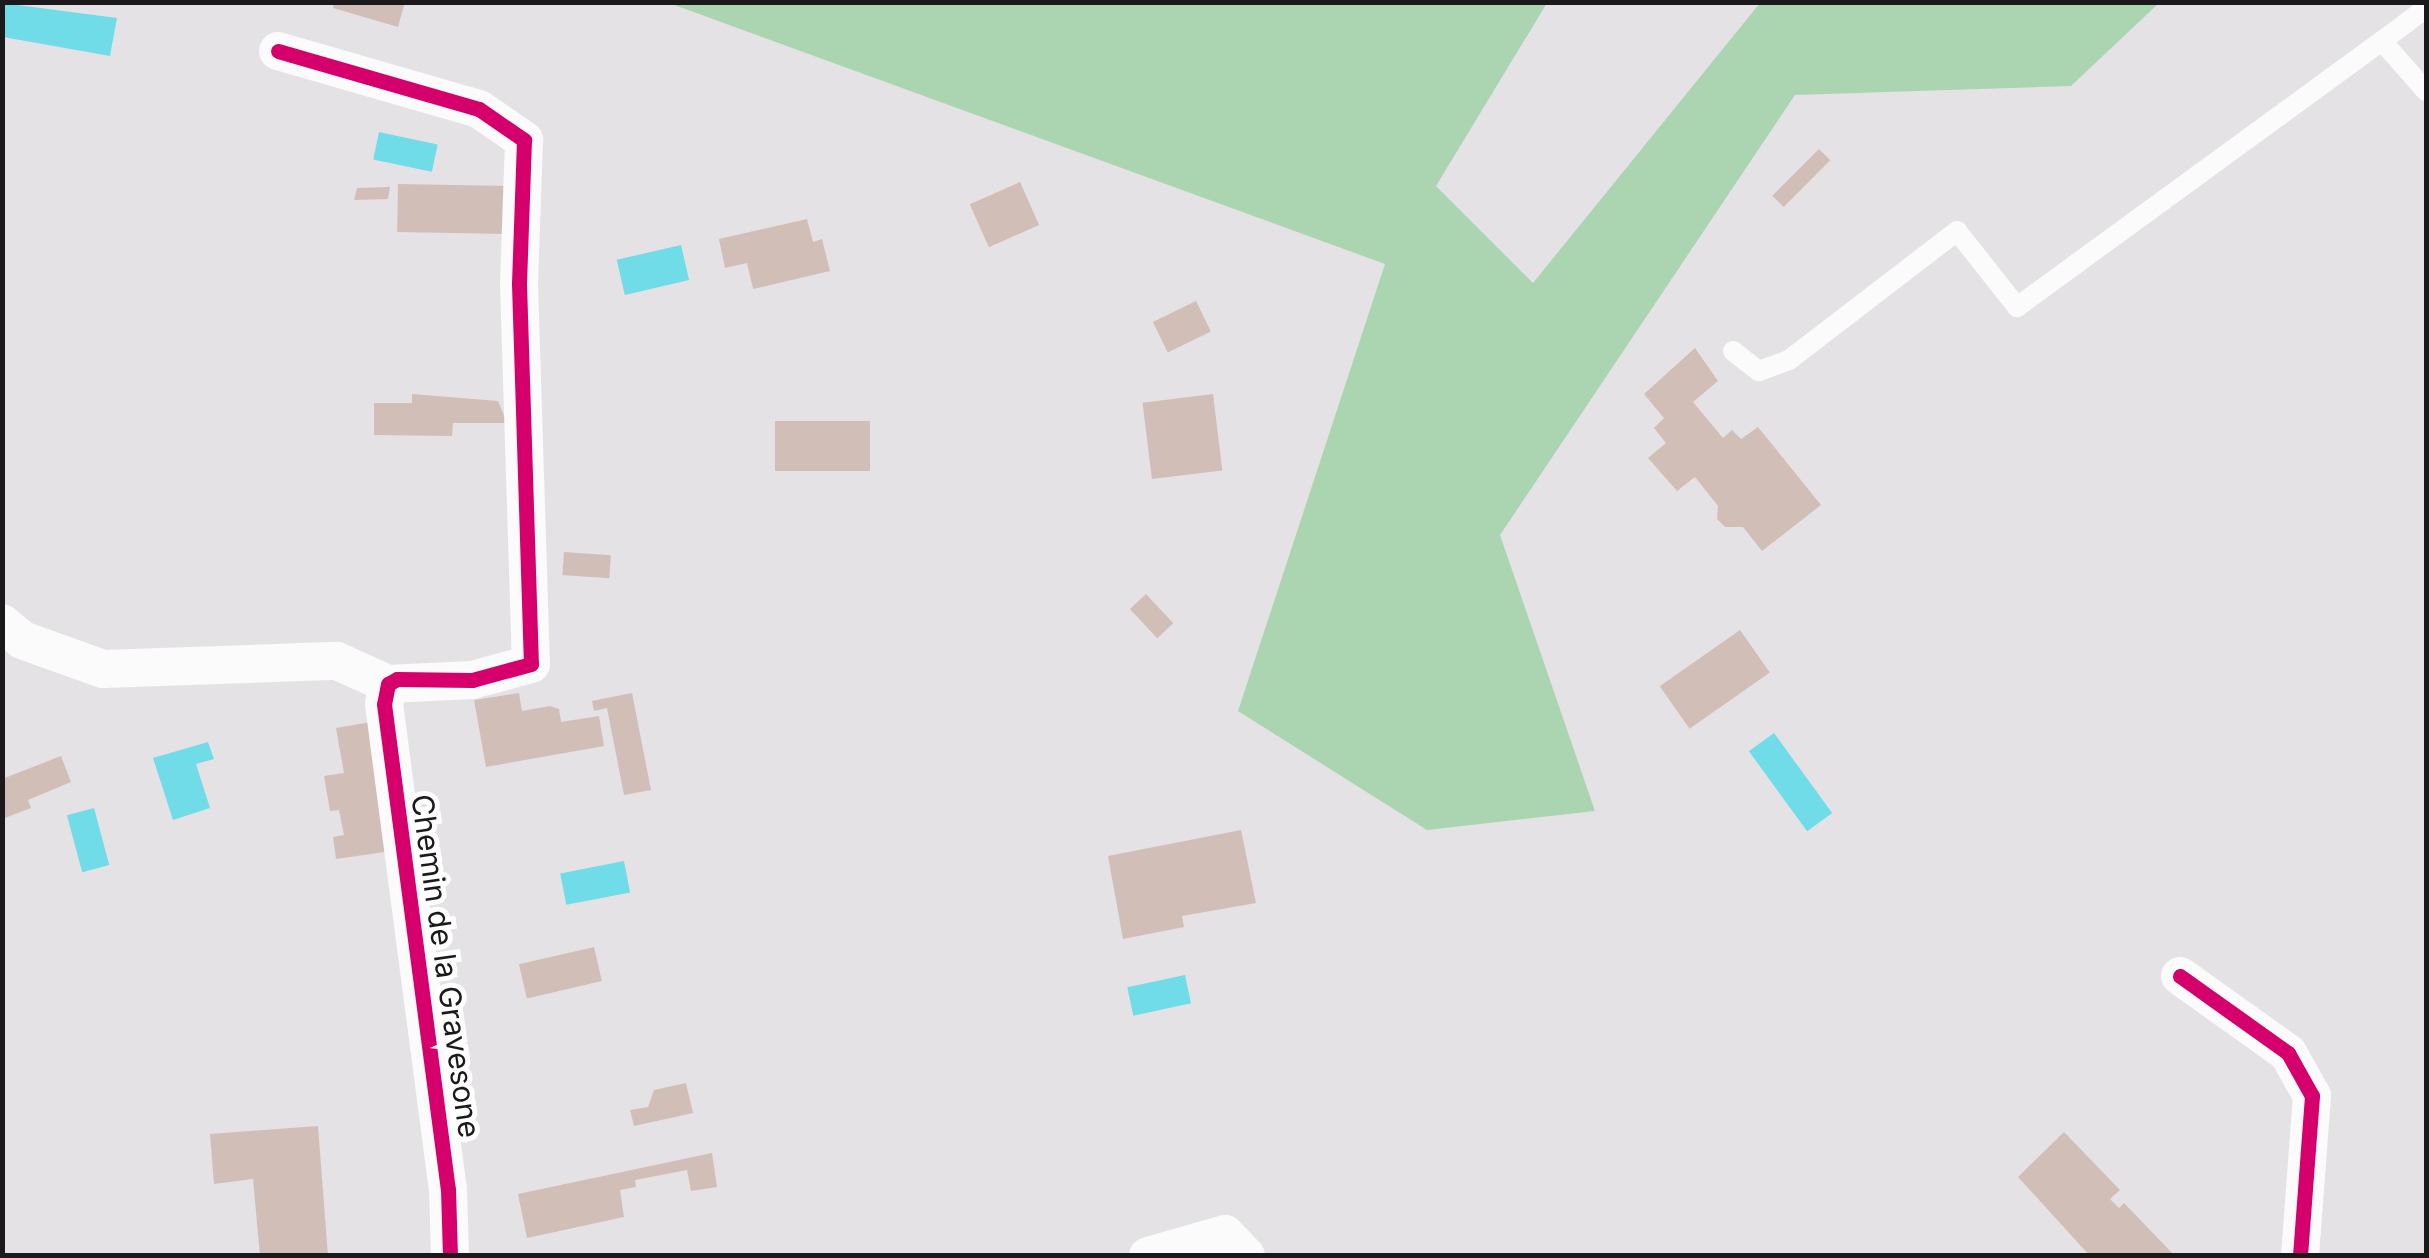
<!DOCTYPE html>
<html>
<head>
<meta charset="utf-8">
<style>
	body { margin:0 }
	#map { position:relative; width:2429px; height:1258px; overflow:hidden; background:#e4e2e5; font-family:Inter,sans-serif }
	div>[style] { position:absolute }
	[style*='--x'] { left:calc(var(--x)*1px); top:calc(var(--y)*1px); width:calc(var(--w)*1px); rotate:calc(var(--a)*1deg) }
	.forest>* { inset:0; background:#abd5b1 }
	.water>* { inset:0; background:#70dce7; transform-origin:0 0 }
	.building>* { inset:0; background:#d1bfb7; transform-origin:0 0 }
	.lane>* { height:20px; margin:-10px; padding:0 10px; transform-origin:10px; border-radius:10px; background:#fbfbfb }
	.street>* { height:38px; margin:-19px; padding:0 19px; transform-origin:19px; border-radius:19px; background:#fbfbfb }
	.cycleway>* { height:15px; margin:-7.5px; padding:0 7.5px; transform-origin:7.5px; border-radius:7.5px; background:#d6006c }
	span { translate:-50% -50%; white-space:nowrap; text-align:center; line-height:1.15; -webkit-text-stroke:10px #fff; paint-order:stroke }
	.street-label { font-size:30px; color:#1b191b }
	.frame { position:absolute; inset:0; border:5px solid #1b191b; pointer-events:none }
</style>
</head>
<body>
<div id="map">
	<div class="forest">
		<div style="clip-path:polygon(669px 3px,1547px 3px,1436px 186px,1533px 283px,1760px 3px,2159px 3px,2071px 86px,1795px 95px,1500px 535px,1595px 811px,1427px 830px,1238px 711px,1385px 264px)"></div>
	</div>
	<div class="water">
		<div style="clip-path:polygon(2px 3px,117px 18px,110px 56px,3px 37px)"></div>
		<div style="left:379px;top:132px;width:60px;height:28px;rotate:12deg"></div>
		<div style="left:681px;top:245px;width:36px;height:66px;rotate:77deg"></div>
		<div style="left:1774px;top:733px;width:99px;height:31px;rotate:54deg"></div>
		<div style="clip-path:polygon(208px 742px,214px 759px,196px 764px,210px 808px,173px 820px,153px 758px)"></div>
		<div style="left:94px;top:808px;width:59px;height:28px;rotate:75deg"></div>
		<div style="left:624px;top:861px;width:32px;height:65px;rotate:79deg"></div>
		<div style="left:1185px;top:975px;width:29px;height:59px;rotate:78deg"></div>
	</div>
	<div class="building">
		<div style="clip-path:polygon(334px 2px,405px 2px,398px 27px,333px 8px)"></div>
		<div style="left:1819px;top:149px;width:16px;height:66px;rotate:45deg"></div>
		<div style="left:1020px;top:182px;width:47px;height:55px;rotate:66deg"></div>
		<div style="left:398px;top:184px;width:111px;height:48px;rotate:1deg"></div>
		<div style="clip-path:polygon(390px 187px,388px 199px,354px 200px,357px 188px)"></div>
		<div style="clip-path:polygon(807px 219px,813px 242px,822px 239px,830px 271px,753px 289px,747px 263px,725px 268px,719px 239px)"></div>
		<div style="left:1196px;top:301px;width:34px;height:48px;rotate:64deg"></div>
		<div style="clip-path:polygon(1695px 348px,1718px 381px,1693px 402px,1723px 438px,1732px 430px,1741px 439px,1758px 427px,1821px 505px,1762px 551px,1743px 527px,1725px 527px,1717px 519px,1718px 506px,1695px 477px,1677px 491px,1648px 458px,1666px 443px,1654px 428px,1664px 418px,1644px 394px)"></div>
		<div style="clip-path:polygon(412px 394px,498px 401px,507px 423px,453px 423px,452px 436px,374px 435px,374px 403px,412px 403px)"></div>
		<div style="left:1213px;top:394px;width:77px;height:71px;rotate:83deg"></div>
		<div style="left:870px;top:421px;width:50px;height:95px;rotate:90deg"></div>
		<div style="left:564px;top:552px;width:47px;height:23px;rotate:4deg"></div>
		<div style="left:1146px;top:594px;width:40px;height:22px;rotate:47deg"></div>
		<div style="left:1740px;top:630px;width:52px;height:98px;rotate:55deg"></div>
		<div style="clip-path:polygon(519px 693px,522px 711px,550px 706px,559px 709px,561px 722px,599px 716px,604px 746px,486px 767px,474px 700px)"></div>
		<div style="clip-path:polygon(632px 693px,651px 790px,624px 795px,607px 708px,594px 711px,592px 701px)"></div>
		<div style="clip-path:polygon(371px 722px,392px 851px,336px 859px,333px 837px,344px 835px,339px 810px,330px 811px,324px 776px,344px 773px,336px 728px)"></div>
		<div style="clip-path:polygon(61px 756px,71px 782px,28px 800px,31px 808px,2px 819px,2px 779px)"></div>
		<div style="clip-path:polygon(1241px 830px,1256px 903px,1182px 916px,1184px 927px,1123px 939px,1108px 856px)"></div>
		<div style="left:594px;top:947px;width:35px;height:77px;rotate:77deg"></div>
		<div style="clip-path:polygon(686px 1083px,693px 1113px,634px 1126px,630px 1110px,648px 1107px,654px 1090px)"></div>
		<div style="clip-path:polygon(318px 1126px,328px 1256px,260px 1256px,253px 1179px,214px 1184px,210px 1134px)"></div>
		<div style="clip-path:polygon(2064px 1132px,2120px 1190px,2110px 1199px,2119px 1208px,2124px 1203px,2175px 1256px,2090px 1256px,2018px 1177px)"></div>
		<div style="clip-path:polygon(712px 1153px,717px 1187px,691px 1191px,687px 1170px,635px 1180px,636px 1187px,620px 1190px,624px 1217px,527px 1238px,518px 1194px)"></div>
	</div>
	<div class="lane">
		<div style="--x:2382;--y:41;--w:55;--a:-36.9"></div>
		<div style="--x:1733;--y:351;--w:33;--a:38"></div>
		<div style="--x:1759;--y:371;--w:32;--a:-20"></div>
		<div style="--x:1789;--y:360;--w:212;--a:-37.5"></div>
		<div style="--x:1957;--y:231;--w:97;--a:51.7"></div>
		<div style="--x:2017;--y:307;--w:452;--a:-36.1"></div>
		<div style="--x:2382;--y:41;--w:67;--a:48.7"></div>
	</div>
	<div class="street">
		<div style="--x:278;--y:51;--w:209;--a:16.1"></div>
		<div style="--x:479;--y:109;--w:55;--a:34.6"></div>
		<div style="--x:524;--y:140;--w:144;--a:92"></div>
		<div style="--x:519;--y:284;--w:380;--a:88.2"></div>
		<div style="--x:531;--y:664;--w:61;--a:164.8"></div>
		<div style="--x:472;--y:680;--w:84;--a:177.3"></div>
		<div style="--x:2;--y:623;--w:26;--a:40"></div>
		<div style="--x:22;--y:640;--w:86;--a:19.7"></div>
		<div style="--x:103;--y:669;--w:234;--a:-2"></div>
		<div style="--x:337;--y:661;--w:56;--a:24.3"></div>
		<div style="--x:388;--y:684;--w:20;--a:101"></div>
		<div style="--x:384;--y:704;--w:489;--a:82.5"></div>
		<div style="--x:448;--y:1189;--w:67;--a:88.3"></div>
		<div style="--x:2180;--y:976;--w:133;--a:35.5"></div>
		<div style="--x:2288;--y:1053;--w:49;--a:60.8"></div>
		<div style="--x:2312;--y:1096;--w:160;--a:94.3"></div>
		<div style="--x:1148;--y:1256;--w:80;--a:-15.9"></div>
		<div style="--x:1225;--y:1234;--w:30;--a:46"></div>
	</div>
	<div class="cycleway">
		<div style="--x:278;--y:51;--w:209;--a:16.1"></div>
		<div style="--x:479;--y:109;--w:55;--a:34.6"></div>
		<div style="--x:524;--y:140;--w:144;--a:92"></div>
		<div style="--x:519;--y:284;--w:380;--a:88.2"></div>
		<div style="--x:531;--y:664;--w:61;--a:164.8"></div>
		<div style="--x:472;--y:680;--w:75;--a:-179.2"></div>
		<div style="--x:397;--y:679;--w:10;--a:151"></div>
		<div style="--x:388;--y:684;--w:20;--a:101"></div>
		<div style="--x:384;--y:704;--w:489;--a:82.5"></div>
		<div style="--x:448;--y:1189;--w:67;--a:88.3"></div>
		<div style="--x:2180;--y:976;--w:133;--a:35.5"></div>
		<div style="--x:2288;--y:1053;--w:49;--a:60.8"></div>
		<div style="--x:2312;--y:1096;--w:160;--a:94.3"></div>
	</div>
	<div class="street-label">
		<span style="left:446px;top:966px;rotate:82deg">Chemin de la Gravesone</span>
	</div>
	<div class="frame"></div>
</div>
</body>
</html>
